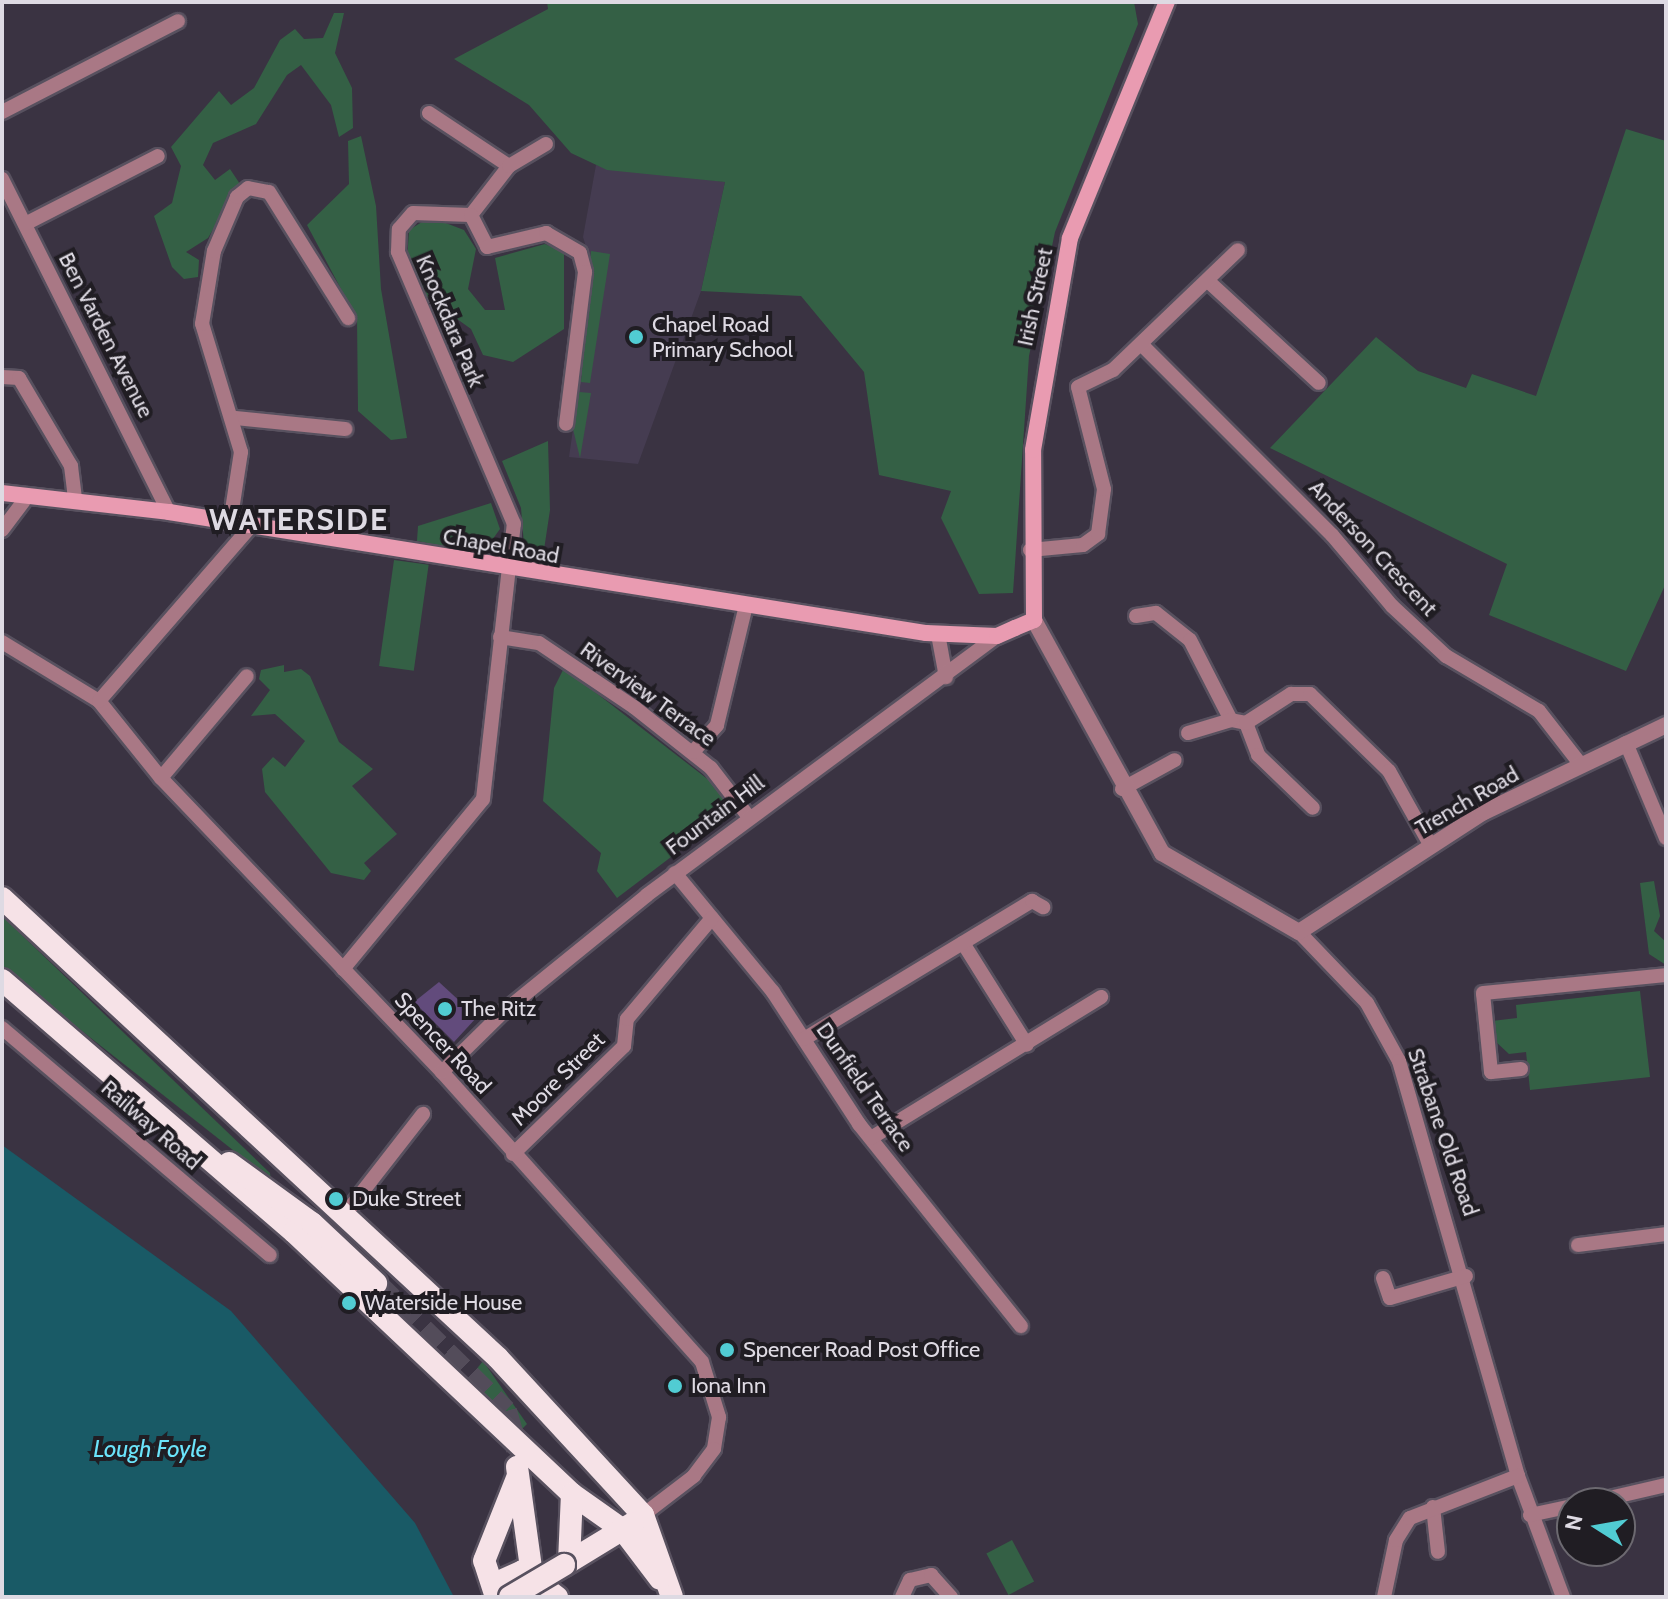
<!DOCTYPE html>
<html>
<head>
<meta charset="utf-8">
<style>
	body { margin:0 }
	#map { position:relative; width:1668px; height:1599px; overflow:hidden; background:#3a3342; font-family:Cabin,sans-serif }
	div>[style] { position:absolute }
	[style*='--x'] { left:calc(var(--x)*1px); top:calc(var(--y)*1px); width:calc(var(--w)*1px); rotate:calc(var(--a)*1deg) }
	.built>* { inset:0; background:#453c51 }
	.green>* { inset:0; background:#346045; transform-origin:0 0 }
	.water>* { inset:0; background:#195a66 }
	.building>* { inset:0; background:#624b7c }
	.trunk-tunnel>* { height:22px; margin-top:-11px; transform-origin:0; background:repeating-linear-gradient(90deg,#534c5a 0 22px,transparent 0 33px) }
	.roads { filter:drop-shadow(2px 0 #58515f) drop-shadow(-2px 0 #58515f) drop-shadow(0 2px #58515f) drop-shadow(0 -2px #58515f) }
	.minor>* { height:14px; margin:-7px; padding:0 7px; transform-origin:7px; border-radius:7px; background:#a97885 }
	.tertiary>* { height:16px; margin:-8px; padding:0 8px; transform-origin:8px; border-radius:8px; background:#a97885 }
	.secondary>* { height:16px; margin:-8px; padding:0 8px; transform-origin:8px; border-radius:8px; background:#e99bb1 }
	.trunk>* { height:22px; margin:-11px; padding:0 11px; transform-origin:11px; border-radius:11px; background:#f6e2e7 }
	.bridges { filter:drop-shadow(2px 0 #58515f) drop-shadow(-2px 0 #58515f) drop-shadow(0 2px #58515f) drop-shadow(0 -2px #58515f) }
	.trunk-bridge>* { height:22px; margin:-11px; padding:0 11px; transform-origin:11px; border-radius:11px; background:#f6e2e7 }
	.dots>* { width:22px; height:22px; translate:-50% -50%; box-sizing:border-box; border:4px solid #201d23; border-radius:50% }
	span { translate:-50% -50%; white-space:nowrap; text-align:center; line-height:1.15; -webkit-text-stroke:8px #201d23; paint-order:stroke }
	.street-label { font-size:22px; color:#dedae3 }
	.poi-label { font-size:22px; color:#dedae3 }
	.left { translate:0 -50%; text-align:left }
	.water-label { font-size:24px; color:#6be4fb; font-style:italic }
	.district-label { font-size:30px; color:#dedae3; font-weight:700; letter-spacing:2px }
	.frame { position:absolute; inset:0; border:4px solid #dedae3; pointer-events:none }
	.north { position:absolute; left:1556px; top:1487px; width:80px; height:80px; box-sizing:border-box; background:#201d23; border:2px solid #6c6970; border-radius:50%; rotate:281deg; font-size:22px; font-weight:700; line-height:32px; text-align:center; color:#dedae3 }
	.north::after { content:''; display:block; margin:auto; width:28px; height:36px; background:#51ccd3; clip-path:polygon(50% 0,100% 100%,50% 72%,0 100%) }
</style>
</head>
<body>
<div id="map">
	<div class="built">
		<div style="clip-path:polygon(596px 165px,725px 182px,701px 291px,638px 464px,569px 457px,595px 276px,583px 237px)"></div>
	</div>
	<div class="green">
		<div style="clip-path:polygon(547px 2px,1134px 2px,1138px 24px,1055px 232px,1029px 356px,1013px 593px,979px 594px,941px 518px,951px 491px,879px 475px,864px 372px,801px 296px,701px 291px,725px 182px,607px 170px,571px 153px,529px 105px,454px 59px,548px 9px)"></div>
		<div style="clip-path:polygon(334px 13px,344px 13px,335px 53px,352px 88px,353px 128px,339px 137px,331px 105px,301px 65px,287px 75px,256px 124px,213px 143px,203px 165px,215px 180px,230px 169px,240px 184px,208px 238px,186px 252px,199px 260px,198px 277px,184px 279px,172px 267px,154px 216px,172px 203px,181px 166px,171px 147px,219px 91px,231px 105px,254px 88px,280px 40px,295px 29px,304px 39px,323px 38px)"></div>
		<div style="clip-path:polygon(1626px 129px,1666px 141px,1666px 583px,1626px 671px,1489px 615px,1507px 564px,1270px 448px,1376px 337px,1418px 371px,1466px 388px,1472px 374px,1536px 396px)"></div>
		<div style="clip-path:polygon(361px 136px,376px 206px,381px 289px,407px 438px,391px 440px,358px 411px,357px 319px,307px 225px,349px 184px,348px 141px)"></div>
		<div style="clip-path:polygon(430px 217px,464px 230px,476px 249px,468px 289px,485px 310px,505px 310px,495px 258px,545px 244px,564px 252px,564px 329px,513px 362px,483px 355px,471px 329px,421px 293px,407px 262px,409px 230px)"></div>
		<div style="clip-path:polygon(591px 251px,610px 254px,590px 383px,581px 382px)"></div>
		<div style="clip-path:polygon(579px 392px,591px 393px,580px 458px,573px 429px)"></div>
		<div style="clip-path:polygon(548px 441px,550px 510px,542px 563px,524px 545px,521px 508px,502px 461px)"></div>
		<div style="clip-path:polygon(491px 503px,500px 529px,482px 554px,417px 541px,418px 526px)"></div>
		<div style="left:394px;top:560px;width:35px;height:107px;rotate:8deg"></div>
		<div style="clip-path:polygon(284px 665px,284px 672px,301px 669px,310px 676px,339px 742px,373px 769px,352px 786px,397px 834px,364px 863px,371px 871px,364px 880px,331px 873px,265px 792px,262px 769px,273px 757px,285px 767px,305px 741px,275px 714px,251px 716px,270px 690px,259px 679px,261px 670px)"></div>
		<div style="clip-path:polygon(564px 668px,732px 798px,729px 813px,617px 898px,597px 871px,601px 853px,543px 801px,554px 688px)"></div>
		<div style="clip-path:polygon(1654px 881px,1660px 916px,1654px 931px,1666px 942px,1666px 965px,1649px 954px,1640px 883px)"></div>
		<div style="clip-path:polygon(2px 916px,270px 1173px,271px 1180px,2px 968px)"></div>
		<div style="clip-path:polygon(1640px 991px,1650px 1077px,1530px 1090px,1526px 1052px,1509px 1054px,1495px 1041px,1492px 1021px,1517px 1018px,1516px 1005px)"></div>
		<div style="clip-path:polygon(483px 1361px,527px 1424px,522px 1429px,467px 1381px)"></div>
		<div style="left:1012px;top:1540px;width:47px;height:29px;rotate:62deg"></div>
	</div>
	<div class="water">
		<div style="clip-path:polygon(2px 1145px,231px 1311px,415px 1523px,454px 1597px,2px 1597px)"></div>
	</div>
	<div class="building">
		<div style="clip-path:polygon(439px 982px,477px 1017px,454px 1042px,414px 1002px)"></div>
	</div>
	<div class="trunk-tunnel">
		<div style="--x:376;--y:1283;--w:182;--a:44.6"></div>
		<div style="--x:506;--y:1411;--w:40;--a:74"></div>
	</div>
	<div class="roads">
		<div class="minor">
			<div style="--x:2;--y:112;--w:198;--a:-27.3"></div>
			<div style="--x:429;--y:113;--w:96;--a:33.5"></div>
			<div style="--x:2;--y:179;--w:373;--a:63.4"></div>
			<div style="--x:471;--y:215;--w:62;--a:-52.2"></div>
			<div style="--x:509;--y:166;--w:43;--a:-30.7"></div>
			<div style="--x:25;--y:224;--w:149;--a:-27.1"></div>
			<div style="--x:1209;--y:282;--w:149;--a:42.6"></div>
			<div style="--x:1142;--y:345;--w:269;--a:45"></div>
			<div style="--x:1332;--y:535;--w:93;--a:49.8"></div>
			<div style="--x:1392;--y:606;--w:74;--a:42.8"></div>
			<div style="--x:1446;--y:656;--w:108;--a:30.6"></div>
			<div style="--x:1539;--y:711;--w:68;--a:52.1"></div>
			<div style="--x:2;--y:377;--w:17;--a:3"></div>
			<div style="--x:19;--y:378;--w:102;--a:59.4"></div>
			<div style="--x:71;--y:466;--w:35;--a:83"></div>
			<div style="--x:235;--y:418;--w:111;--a:5.7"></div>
			<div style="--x:230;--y:523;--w:72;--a:-81.2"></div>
			<div style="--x:241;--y:452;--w:134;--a:-106.9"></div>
			<div style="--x:202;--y:324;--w:74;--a:-80.7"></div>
			<div style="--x:214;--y:251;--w:59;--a:-66.9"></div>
			<div style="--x:237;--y:197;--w:14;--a:-39"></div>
			<div style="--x:248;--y:188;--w:21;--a:11"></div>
			<div style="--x:269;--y:192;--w:149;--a:57.9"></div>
			<div style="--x:2;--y:530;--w:36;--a:-53"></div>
			<div style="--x:1030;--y:550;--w:53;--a:-5.4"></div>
			<div style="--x:1083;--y:545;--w:19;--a:-36"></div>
			<div style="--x:1098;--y:534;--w:45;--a:-82.4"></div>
			<div style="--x:1104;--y:489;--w:105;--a:-104.3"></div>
			<div style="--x:1078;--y:387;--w:39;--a:-26"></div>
			<div style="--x:1113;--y:370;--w:173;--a:-43.8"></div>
			<div style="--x:1136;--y:616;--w:20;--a:-9"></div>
			<div style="--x:1156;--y:613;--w:43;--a:38.5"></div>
			<div style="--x:1190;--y:640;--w:90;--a:62.9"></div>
			<div style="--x:1231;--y:720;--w:15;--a:11"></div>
			<div style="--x:1246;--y:723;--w:34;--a:69"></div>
			<div style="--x:1258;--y:755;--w:76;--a:43.9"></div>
			<div style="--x:938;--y:634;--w:44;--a:79.5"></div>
			<div style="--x:500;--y:637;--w:39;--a:9"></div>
			<div style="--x:539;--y:643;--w:115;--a:34"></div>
			<div style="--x:634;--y:707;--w:98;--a:38.4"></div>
			<div style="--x:711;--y:768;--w:61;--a:52.4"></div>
			<div style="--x:2;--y:642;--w:114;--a:31.3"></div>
			<div style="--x:99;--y:701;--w:99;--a:51.2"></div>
			<div style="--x:161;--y:778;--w:407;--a:46.3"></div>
			<div style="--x:442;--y:1072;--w:389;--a:48.1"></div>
			<div style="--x:702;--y:1362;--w:58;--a:72.8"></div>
			<div style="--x:719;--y:1417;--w:32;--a:99"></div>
			<div style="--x:714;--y:1449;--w:34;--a:127"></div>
			<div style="--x:694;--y:1476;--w:64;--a:142.6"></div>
			<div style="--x:99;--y:701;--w:232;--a:-49"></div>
			<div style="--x:1246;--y:723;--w:54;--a:-32.8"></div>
			<div style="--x:1291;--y:694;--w:19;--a:0"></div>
			<div style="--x:1310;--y:694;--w:110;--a:44.3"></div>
			<div style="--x:1389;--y:771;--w:86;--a:60.8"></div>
			<div style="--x:1188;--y:733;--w:45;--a:-16.8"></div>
			<div style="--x:1626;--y:743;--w:103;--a:67.2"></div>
			<div style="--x:693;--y:752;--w:36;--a:-48"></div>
			<div style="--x:717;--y:725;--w:119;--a:-76.4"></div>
			<div style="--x:161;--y:778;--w:133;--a:-49.9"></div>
			<div style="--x:1122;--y:789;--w:60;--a:-28.7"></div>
			<div style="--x:675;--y:873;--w:154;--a:50.5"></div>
			<div style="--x:773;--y:992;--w:158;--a:56.9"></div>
			<div style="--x:859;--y:1124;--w:259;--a:51.3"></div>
			<div style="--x:1299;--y:932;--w:98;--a:46.2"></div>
			<div style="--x:1367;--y:1003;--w:66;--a:61.1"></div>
			<div style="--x:1399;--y:1061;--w:432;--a:74"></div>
			<div style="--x:1518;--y:1476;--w:129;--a:69.6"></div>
			<div style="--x:963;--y:943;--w:120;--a:57.9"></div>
			<div style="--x:343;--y:969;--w:220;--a:-50.5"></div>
			<div style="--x:483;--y:799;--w:277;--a:-83.6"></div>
			<div style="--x:514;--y:524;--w:296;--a:-113.1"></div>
			<div style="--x:398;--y:252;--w:23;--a:-88"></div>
			<div style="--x:399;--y:229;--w:21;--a:-49"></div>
			<div style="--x:413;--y:213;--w:58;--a:2"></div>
			<div style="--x:471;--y:215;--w:36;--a:63"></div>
			<div style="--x:487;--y:247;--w:61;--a:-13.3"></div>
			<div style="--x:546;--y:233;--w:39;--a:30"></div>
			<div style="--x:580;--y:253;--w:20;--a:75"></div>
			<div style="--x:585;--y:272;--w:153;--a:97.1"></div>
			<div style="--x:2;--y:1028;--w:351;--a:40.3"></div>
			<div style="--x:804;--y:1039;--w:267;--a:-31.2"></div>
			<div style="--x:1032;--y:901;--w:13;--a:29"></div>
			<div style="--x:1521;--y:1069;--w:30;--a:174"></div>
			<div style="--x:1491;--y:1072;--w:79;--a:-95.8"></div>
			<div style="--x:1483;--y:993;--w:184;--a:-5.6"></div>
			<div style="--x:442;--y:1072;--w:84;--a:-44.5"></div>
			<div style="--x:502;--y:1013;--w:187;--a:-39.1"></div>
			<div style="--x:647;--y:895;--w:435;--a:-36.5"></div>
			<div style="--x:871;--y:1138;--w:270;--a:-31.5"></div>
			<div style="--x:513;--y:1154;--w:155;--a:-44.2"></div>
			<div style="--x:624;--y:1046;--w:27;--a:-84"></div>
			<div style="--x:627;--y:1019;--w:132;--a:-49.9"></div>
			<div style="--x:342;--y:1218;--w:132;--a:-52.1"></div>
			<div style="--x:1578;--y:1245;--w:89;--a:-7.1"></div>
			<div style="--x:1383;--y:1278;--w:21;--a:71"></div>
			<div style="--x:1390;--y:1298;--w:79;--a:-16.1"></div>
			<div style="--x:1588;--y:1503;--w:80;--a:-13"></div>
			<div style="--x:1433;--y:1507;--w:45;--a:83.7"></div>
			<div style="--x:1530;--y:1515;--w:43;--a:-12.1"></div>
			<div style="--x:902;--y:1597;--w:19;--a:-65"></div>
			<div style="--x:910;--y:1580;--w:22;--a:-13"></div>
			<div style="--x:931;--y:1575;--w:30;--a:48"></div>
			<div style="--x:1384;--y:1597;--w:58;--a:-78.1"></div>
			<div style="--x:1396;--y:1540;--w:26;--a:-58"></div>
			<div style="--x:1410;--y:1518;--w:116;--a:-21.3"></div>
		</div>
		<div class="tertiary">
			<div style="--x:1034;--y:620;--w:266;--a:61.2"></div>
			<div style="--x:1162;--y:853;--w:158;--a:30"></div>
			<div style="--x:1299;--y:932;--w:221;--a:-33"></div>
			<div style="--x:1484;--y:812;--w:202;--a:-25.5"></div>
		</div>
		<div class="secondary">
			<div style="--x:2;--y:493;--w:168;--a:6.5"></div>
			<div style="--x:169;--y:512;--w:767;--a:9.08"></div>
			<div style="--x:926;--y:633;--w:71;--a:2.4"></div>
			<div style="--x:997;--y:636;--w:20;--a:-24"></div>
			<div style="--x:1015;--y:628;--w:21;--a:-23"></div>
			<div style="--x:1034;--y:620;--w:170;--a:-90.3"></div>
			<div style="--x:1033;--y:450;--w:215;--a:-80.1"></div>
			<div style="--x:1070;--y:238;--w:255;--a:-67.7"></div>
		</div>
		<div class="trunk">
			<div style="--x:2;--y:898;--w:676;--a:42.84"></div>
			<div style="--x:498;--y:1358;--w:214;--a:47.3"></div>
			<div style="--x:643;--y:1515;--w:87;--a:70.5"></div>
			<div style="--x:2;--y:980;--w:386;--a:40.8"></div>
			<div style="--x:294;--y:1232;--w:382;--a:43.3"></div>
			<div style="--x:572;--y:1494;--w:62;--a:35.2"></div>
			<div style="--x:623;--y:1530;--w:61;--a:52.9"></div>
			<div style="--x:229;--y:1163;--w:102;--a:35.9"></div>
			<div style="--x:312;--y:1223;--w:88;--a:43.2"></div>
			<div style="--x:517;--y:1467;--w:131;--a:82.1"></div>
			<div style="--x:569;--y:1562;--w:68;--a:-87.5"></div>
			<div style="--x:564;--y:1565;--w:81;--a:-31.3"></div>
			<div style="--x:496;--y:1583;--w:30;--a:-24"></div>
			<div style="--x:523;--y:1571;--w:43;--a:37.4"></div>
			<div style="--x:496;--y:1597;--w:38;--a:-108"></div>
			<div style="--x:484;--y:1561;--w:89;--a:-68.3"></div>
		</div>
	</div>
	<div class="bridges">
		<div class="trunk-bridge">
			<div style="--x:510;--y:1597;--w:63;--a:-30.7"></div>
		</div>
	</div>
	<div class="dots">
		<div style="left:636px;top:337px;background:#51ccd3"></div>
		<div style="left:445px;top:1009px;background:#51ccd3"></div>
		<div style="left:336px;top:1199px;background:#51ccd3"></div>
		<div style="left:349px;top:1303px;background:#51ccd3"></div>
		<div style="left:727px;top:1350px;background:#51ccd3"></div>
		<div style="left:675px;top:1386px;background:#51ccd3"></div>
	</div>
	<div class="street-label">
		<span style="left:1035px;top:297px;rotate:-78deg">Irish Street</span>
		<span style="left:450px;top:321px;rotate:67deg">Knockdara Park</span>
		<span style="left:106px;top:335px;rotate:63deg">Ben Varden Avenue</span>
		<span style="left:501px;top:546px;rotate:10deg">Chapel Road</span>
		<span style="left:1373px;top:548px;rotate:47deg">Anderson Crescent</span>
		<span style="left:648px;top:694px;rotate:36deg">Riverview Terrace</span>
		<span style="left:1467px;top:801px;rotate:-30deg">Trench Road</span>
		<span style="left:715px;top:815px;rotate:-37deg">Fountain Hill</span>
		<span style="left:443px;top:1043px;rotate:47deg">Spencer Road</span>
		<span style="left:558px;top:1079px;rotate:-45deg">Moore Street</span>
		<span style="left:865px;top:1087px;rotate:55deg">Dunfield Terrace</span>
		<span style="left:151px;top:1125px;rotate:41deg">Railway Road</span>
		<span style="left:1443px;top:1132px;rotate:71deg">Strabane Old Road</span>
	</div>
	<div class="poi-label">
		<span class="left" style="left:652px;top:337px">Chapel Road<br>Primary School</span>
		<span class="left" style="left:461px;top:1009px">The Ritz</span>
		<span class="left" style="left:352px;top:1199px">Duke Street</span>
		<span class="left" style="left:365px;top:1303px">Waterside House</span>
		<span class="left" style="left:743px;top:1350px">Spencer Road Post Office</span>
		<span class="left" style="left:691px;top:1386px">Iona Inn</span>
	</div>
	<div class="water-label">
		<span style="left:150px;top:1449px">Lough Foyle</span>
	</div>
	<div class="district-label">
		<span style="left:299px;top:520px">WATERSIDE</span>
	</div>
	<div class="frame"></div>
	<div class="north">N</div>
</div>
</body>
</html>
